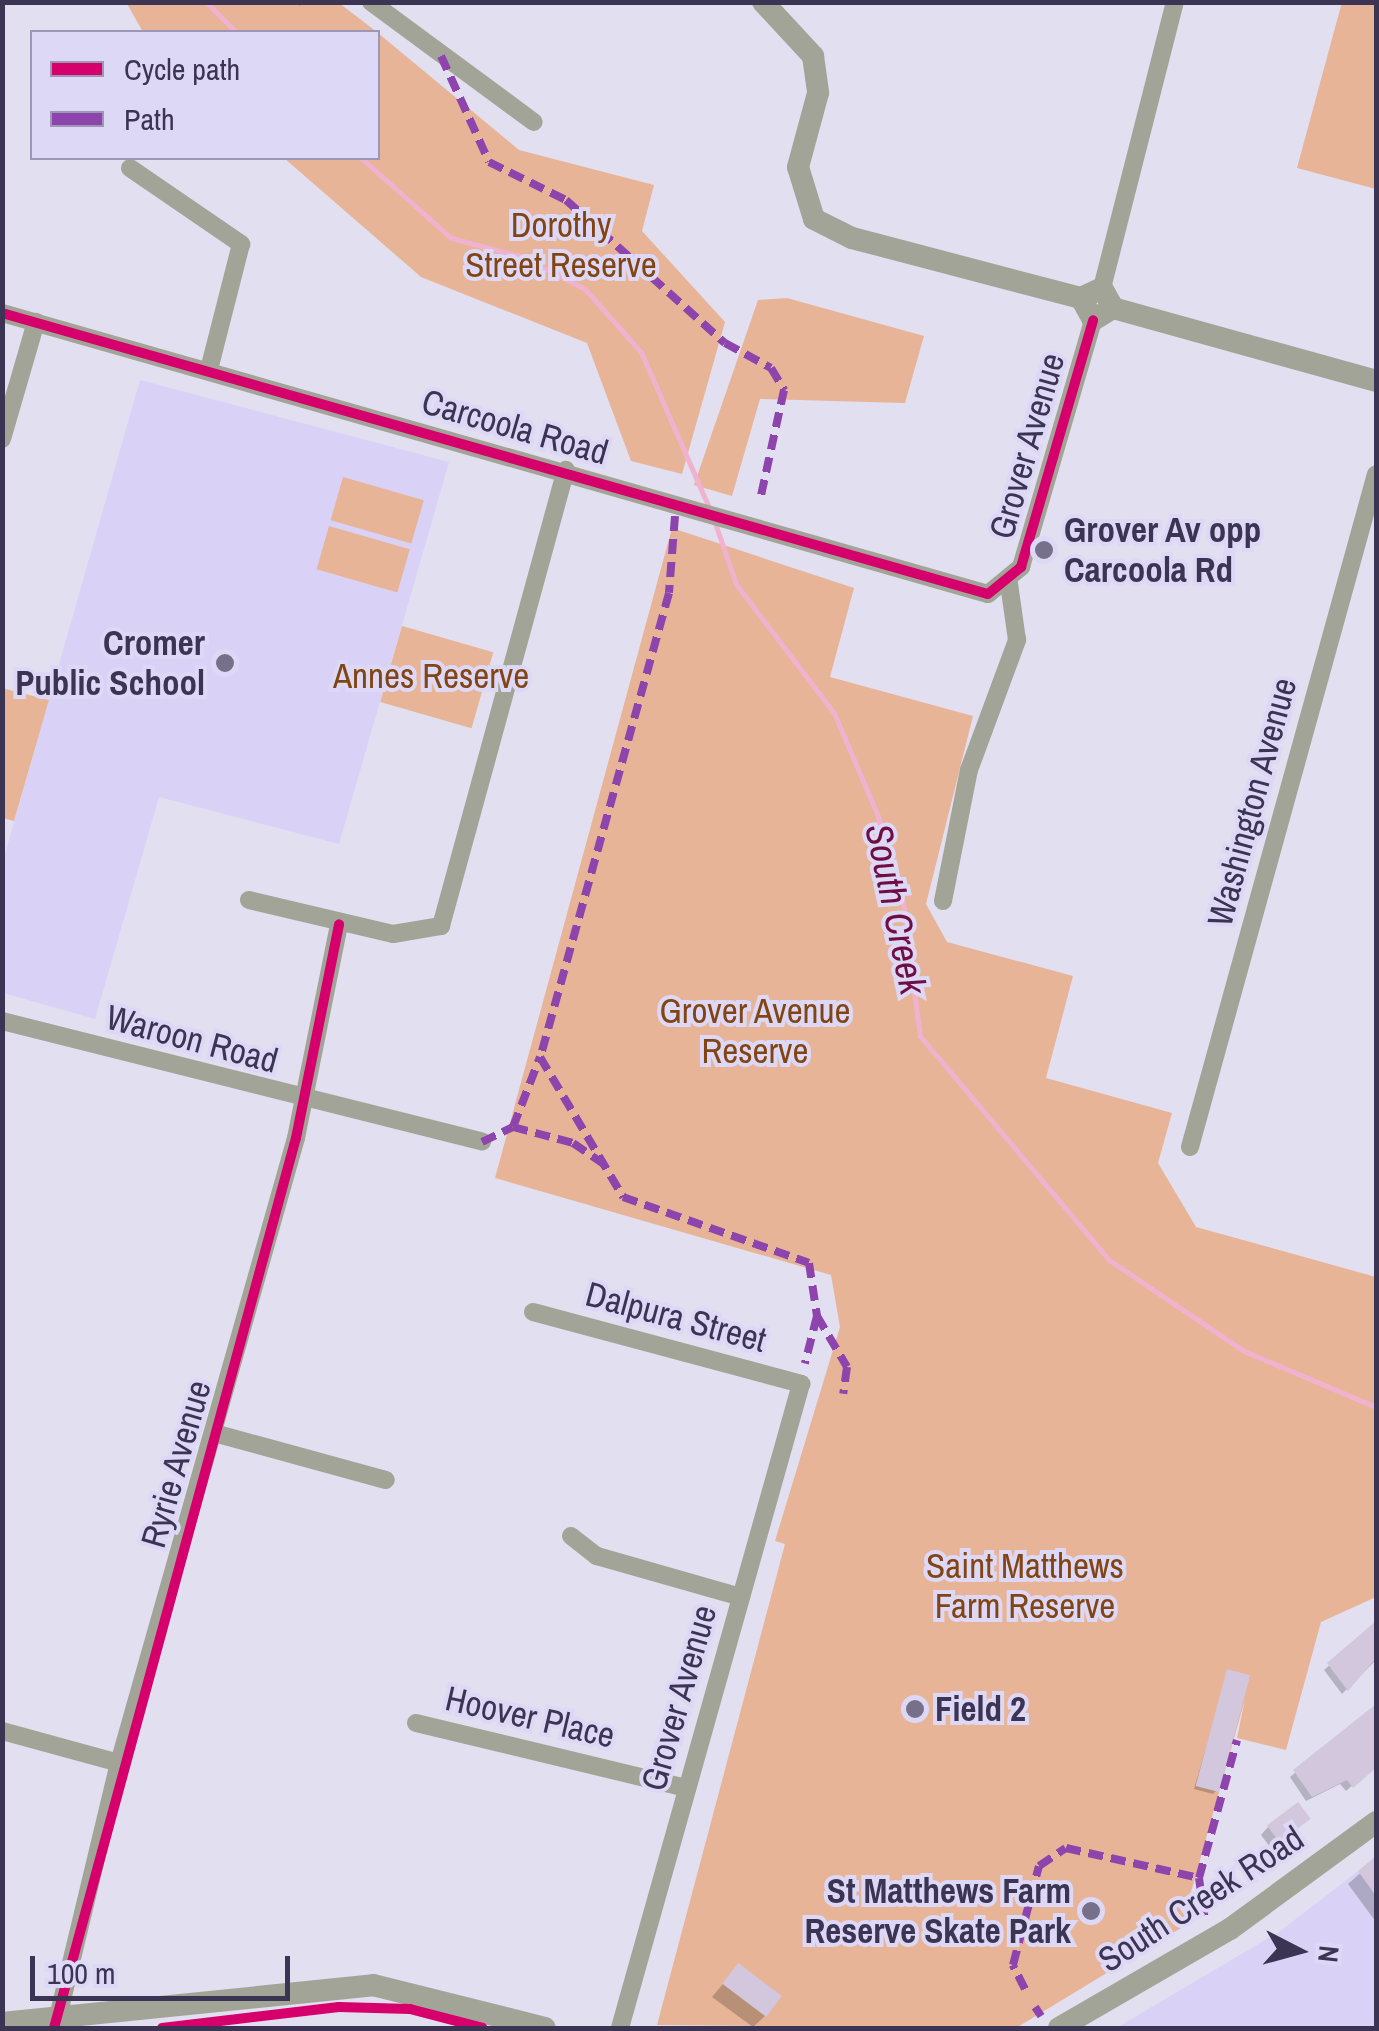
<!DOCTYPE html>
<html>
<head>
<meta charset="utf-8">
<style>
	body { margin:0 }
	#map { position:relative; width:1379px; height:2031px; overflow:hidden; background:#e2dff0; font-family:"Archivo Narrow",sans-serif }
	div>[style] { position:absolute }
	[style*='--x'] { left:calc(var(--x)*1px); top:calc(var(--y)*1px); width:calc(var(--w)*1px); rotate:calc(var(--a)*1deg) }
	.built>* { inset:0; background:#d9d2f6 }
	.green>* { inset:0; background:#e7b497; transform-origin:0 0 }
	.shadow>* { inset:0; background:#0003 }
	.stream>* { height:5px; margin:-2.5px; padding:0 2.5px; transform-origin:2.5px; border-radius:2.5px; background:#f1b2cf }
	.building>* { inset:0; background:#d2c7dd; transform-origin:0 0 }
	.minor>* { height:18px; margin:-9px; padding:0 9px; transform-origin:9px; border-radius:9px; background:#a2a498 }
	.tertiary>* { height:22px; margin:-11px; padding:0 11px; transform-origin:11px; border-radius:11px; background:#a2a498 }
	.quiet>* { height:8px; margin-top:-4px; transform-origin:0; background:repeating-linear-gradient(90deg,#8e44ad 0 15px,transparent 0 23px) }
	.cycleway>* { height:10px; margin:-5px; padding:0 5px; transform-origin:5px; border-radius:5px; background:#d6006c }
	.dots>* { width:28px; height:28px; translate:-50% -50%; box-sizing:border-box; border:5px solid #ded8f7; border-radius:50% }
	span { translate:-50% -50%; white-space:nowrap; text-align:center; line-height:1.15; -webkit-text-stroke:8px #ded8f7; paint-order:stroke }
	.park-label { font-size:35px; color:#814513 }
	.street-label { font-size:35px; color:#3c3453 }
	.poi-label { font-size:35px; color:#3c3453; font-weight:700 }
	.left { translate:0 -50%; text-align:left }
	.right { translate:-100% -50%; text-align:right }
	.water-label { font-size:38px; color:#6f0e42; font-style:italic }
	.frame { position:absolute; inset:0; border:5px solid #3c3453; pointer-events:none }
	.legend { position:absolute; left:30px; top:30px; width:350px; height:130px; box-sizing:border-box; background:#ded8f7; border:2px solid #9d96b5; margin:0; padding:12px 18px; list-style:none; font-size:30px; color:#3c3453 }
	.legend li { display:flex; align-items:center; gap:20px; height:50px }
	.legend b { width:50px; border:2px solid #9d96b5 }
	.north { position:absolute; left:1249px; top:1901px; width:100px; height:100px; -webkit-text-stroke:8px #ded8f7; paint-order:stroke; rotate:96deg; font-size:28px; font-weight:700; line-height:40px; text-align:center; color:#3c3453 }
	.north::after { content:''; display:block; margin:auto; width:35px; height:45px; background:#3c3453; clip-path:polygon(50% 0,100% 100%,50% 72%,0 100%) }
	.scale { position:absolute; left:30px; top:1956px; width:260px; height:45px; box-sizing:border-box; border:5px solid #3c3453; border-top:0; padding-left:12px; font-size:30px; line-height:35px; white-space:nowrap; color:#3c3453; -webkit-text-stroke:8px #ded8f7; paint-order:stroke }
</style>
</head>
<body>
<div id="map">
	<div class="built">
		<div style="clip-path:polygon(140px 380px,449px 462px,339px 844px,159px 797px,95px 1019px,3px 993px,3px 861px)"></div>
		<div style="clip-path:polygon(1358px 1871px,1376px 1895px,1376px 2028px,1116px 2028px,1279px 1932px)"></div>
	</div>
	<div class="green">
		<div style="clip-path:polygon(126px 2px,339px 3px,377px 32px,143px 32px)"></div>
		<div style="clip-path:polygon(1342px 2px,1376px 3px,1376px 189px,1297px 168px)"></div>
		<div style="clip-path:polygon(378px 33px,519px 150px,654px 185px,642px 231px,725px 322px,682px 474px,631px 461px,587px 343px,421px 277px,284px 158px,378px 158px)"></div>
		<div style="clip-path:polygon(787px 298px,924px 336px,905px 403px,760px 399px,732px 496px,694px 485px,758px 300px)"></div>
		<div style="left:343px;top:477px;width:84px;height:45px;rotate:16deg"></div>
		<div style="left:329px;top:526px;width:84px;height:45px;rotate:16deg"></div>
		<div style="clip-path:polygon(672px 528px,854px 588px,830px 677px,973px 716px,926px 904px,947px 942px,1073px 976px,1046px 1078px,1172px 1113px,1158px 1163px,1196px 1227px,1376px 1277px,1376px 1597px,1321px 1622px,1286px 1750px,1237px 1738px,1245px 1699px,1181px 1928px,1016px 2028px,657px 2025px,785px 1544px,775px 1541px,840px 1327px,831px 1275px,495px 1178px)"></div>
		<div style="left:402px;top:626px;width:95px;height:79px;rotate:16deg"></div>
		<div style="clip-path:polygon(2px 688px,49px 700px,14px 821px,3px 818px)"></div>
	</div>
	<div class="shadow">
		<div style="clip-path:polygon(1376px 1625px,1376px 1660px,1342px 1694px,1324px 1670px)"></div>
		<div style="clip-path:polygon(1228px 1672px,1216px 1791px,1213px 1794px,1194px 1789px)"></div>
		<div style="clip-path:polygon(1376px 1707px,1376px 1765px,1346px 1791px,1340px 1784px,1306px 1801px,1290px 1777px)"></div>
		<div style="clip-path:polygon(1308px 1818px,1273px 1851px,1261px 1835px,1268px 1827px)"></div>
		<div style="clip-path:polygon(1376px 1859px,1376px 1922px,1348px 1884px)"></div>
		<div style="clip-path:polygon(738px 1966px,765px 2016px,753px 2027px,712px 1997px)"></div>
	</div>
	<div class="stream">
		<div style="--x:206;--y:2;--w:42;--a:45"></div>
		<div style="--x:361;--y:158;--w:120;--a:41.6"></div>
		<div style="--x:451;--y:238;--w:71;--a:14.6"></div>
		<div style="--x:520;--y:256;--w:73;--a:26.9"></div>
		<div style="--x:585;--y:289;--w:84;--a:48.4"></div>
		<div style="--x:641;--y:352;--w:172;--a:66.4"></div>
		<div style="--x:714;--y:520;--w:68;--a:71"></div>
		<div style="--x:736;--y:584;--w:162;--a:52.8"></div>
		<div style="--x:834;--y:713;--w:112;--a:66.9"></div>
		<div style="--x:878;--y:816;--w:91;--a:74.1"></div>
		<div style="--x:903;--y:904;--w:133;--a:82.7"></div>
		<div style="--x:920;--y:1036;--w:293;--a:49.8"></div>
		<div style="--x:1109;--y:1260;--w:163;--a:34"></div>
		<div style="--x:1244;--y:1351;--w:143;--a:23"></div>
	</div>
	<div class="building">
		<div style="clip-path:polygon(1376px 1621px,1376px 1658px,1348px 1691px,1327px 1663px)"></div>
		<div style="left:1227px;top:1669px;width:24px;height:121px;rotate:15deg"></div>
		<div style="clip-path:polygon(1376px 1704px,1376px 1768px,1353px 1788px,1347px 1780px,1312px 1797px,1293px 1770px)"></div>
		<div style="left:1298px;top:1802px;width:21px;height:39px;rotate:53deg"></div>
		<div style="clip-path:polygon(1376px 1856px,1376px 1896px,1358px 1871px)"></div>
		<div style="left:738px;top:1963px;width:55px;height:26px;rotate:37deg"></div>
	</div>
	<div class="minor">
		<div style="--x:371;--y:2;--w:202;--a:36.4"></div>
		<div style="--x:130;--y:168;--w:135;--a:34.4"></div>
		<div style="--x:241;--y:244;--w:130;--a:104.3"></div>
		<div style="--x:1102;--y:288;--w:295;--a:-75.7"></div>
		<div style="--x:2;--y:313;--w:1025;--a:15.91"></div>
		<div style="--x:988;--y:594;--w:43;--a:-39.3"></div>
		<div style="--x:1021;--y:567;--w:257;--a:-73.7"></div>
		<div style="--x:2;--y:439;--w:122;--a:-73.8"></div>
		<div style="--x:249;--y:900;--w:148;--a:13.3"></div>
		<div style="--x:393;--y:934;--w:49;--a:-9.5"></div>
		<div style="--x:441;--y:926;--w:473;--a:-74.7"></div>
		<div style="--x:943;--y:901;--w:134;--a:-78.8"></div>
		<div style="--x:969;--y:770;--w:139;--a:-69.7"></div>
		<div style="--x:1017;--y:640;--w:57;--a:-98.1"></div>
		<div style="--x:2;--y:1021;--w:495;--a:14.1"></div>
		<div style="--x:1190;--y:1147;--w:698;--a:-74.55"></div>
		<div style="--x:533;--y:1312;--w:278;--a:15"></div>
		<div style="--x:801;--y:1384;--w:669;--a:105.7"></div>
		<div style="--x:214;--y:1433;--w:178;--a:15.3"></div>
		<div style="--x:571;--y:1536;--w:33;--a:38"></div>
		<div style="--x:597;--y:1556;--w:150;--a:15.9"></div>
		<div style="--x:416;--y:1723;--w:279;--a:13.5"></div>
		<div style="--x:2;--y:1731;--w:121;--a:15.3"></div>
		<div style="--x:58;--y:2017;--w:261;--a:-76.5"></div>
		<div style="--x:119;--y:1763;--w:650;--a:-74.19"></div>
		<div style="--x:296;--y:1138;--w:218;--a:-78.6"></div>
	</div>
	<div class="tertiary">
		<div style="--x:763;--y:2;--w:74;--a:47.2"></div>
		<div style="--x:813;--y:56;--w:37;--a:82"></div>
		<div style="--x:818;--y:93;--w:77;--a:105.1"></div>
		<div style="--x:798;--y:167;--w:54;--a:72.9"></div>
		<div style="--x:814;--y:219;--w:42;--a:26.6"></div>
		<div style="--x:852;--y:238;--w:237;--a:14.7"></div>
		<div style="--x:1081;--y:298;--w:25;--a:61"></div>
		<div style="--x:1093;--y:320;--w:23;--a:-31"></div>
		<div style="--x:1081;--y:298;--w:23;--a:-25"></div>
		<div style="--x:1102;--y:288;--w:23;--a:61"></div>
		<div style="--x:1113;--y:308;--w:273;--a:15.5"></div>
		<div style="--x:2;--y:2023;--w:373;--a:-5.8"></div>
		<div style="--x:373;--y:1985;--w:177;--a:14"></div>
		<div style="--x:1059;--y:2028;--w:198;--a:-30.1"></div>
		<div style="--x:1230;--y:1929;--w:181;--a:-36.2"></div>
	</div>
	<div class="quiet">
		<div style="--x:302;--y:2;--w:2;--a:63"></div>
		<div style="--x:441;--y:56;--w:116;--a:65.6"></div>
		<div style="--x:489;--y:162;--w:86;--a:26.3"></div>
		<div style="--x:566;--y:200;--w:214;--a:42"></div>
		<div style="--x:725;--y:343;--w:52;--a:28.5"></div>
		<div style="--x:771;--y:368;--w:26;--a:59"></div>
		<div style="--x:784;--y:390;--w:113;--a:102.3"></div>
		<div style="--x:675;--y:516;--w:77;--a:94.5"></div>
		<div style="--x:669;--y:593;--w:482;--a:105.5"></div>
		<div style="--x:540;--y:1057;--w:163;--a:59.3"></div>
		<div style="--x:623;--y:1197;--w:197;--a:19.5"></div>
		<div style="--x:809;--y:1263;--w:54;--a:81.4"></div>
		<div style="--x:817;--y:1316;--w:49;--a:104.3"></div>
		<div style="--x:513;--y:1127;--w:62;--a:14.9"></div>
		<div style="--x:573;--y:1143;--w:42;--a:34.4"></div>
		<div style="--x:482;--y:1142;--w:34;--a:-26"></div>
		<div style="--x:513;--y:1127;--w:75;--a:-68.9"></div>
		<div style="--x:817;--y:1316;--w:59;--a:59.5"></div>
		<div style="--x:847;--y:1367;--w:27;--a:98"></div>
		<div style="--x:1199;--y:1878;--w:143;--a:-74.6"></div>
		<div style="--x:1025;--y:1989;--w:27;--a:-117"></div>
		<div style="--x:1013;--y:1965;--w:102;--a:-75.3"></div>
		<div style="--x:1039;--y:1866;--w:32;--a:-34"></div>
		<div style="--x:1066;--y:1848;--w:136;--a:12.7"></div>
		<div style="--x:1199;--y:1878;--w:43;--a:82.1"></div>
		<div style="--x:1035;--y:2007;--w:11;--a:56"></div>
	</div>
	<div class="cycleway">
		<div style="--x:2;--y:313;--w:1025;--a:15.91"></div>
		<div style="--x:988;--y:594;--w:43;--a:-39.3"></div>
		<div style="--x:1021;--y:567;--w:257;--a:-73.7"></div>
		<div style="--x:54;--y:2028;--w:922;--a:-74.79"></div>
		<div style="--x:296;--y:1138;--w:218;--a:-78.6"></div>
		<div style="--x:162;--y:2028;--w:178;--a:-6.8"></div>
		<div style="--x:339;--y:2007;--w:71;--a:1.6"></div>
		<div style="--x:410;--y:2009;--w:75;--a:14.6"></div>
	</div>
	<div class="dots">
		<div style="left:1044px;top:550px;background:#76708a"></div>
		<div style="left:225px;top:663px;background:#76708a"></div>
		<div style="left:915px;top:1709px;background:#76708a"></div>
		<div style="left:1091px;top:1911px;background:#76708a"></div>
	</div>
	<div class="park-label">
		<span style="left:561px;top:245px">Dorothy<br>Street Reserve</span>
		<span style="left:431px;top:676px">Annes Reserve</span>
		<span style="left:755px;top:1031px">Grover Avenue<br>Reserve</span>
		<span style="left:1025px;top:1586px">Saint Matthews<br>Farm Reserve</span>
	</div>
	<div class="street-label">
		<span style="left:515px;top:427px;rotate:16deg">Carcoola Road</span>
		<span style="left:1027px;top:446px;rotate:-74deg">Grover Avenue</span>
		<span style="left:1252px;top:802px;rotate:-75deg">Washington Avenue</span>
		<span style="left:192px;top:1039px;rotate:15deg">Waroon Road</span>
		<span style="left:676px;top:1317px;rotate:15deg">Dalpura Street</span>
		<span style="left:176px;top:1464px;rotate:-74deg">Ryrie Avenue</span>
		<span style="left:679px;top:1698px;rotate:-74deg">Grover Avenue</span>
		<span style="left:530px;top:1717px;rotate:13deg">Hoover Place</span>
		<span style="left:1201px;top:1899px;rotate:-33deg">South Creek Road</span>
	</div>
	<div class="poi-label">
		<span class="left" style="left:1064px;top:550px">Grover Av opp<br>Carcoola Rd</span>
		<span class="right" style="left:205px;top:663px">Cromer<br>Public School</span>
		<span class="left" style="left:935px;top:1709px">Field 2</span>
		<span class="right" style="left:1071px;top:1911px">St Matthews Farm<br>Reserve Skate Park</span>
	</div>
	<div class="water-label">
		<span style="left:896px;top:909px;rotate:78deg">South Creek</span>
	</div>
	<div class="frame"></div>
	<ul class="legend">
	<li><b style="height:12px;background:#d6006c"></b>Cycle path</li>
	<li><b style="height:12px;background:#8e44ad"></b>Path</li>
	</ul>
	<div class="north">N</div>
	<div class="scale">100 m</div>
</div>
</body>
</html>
